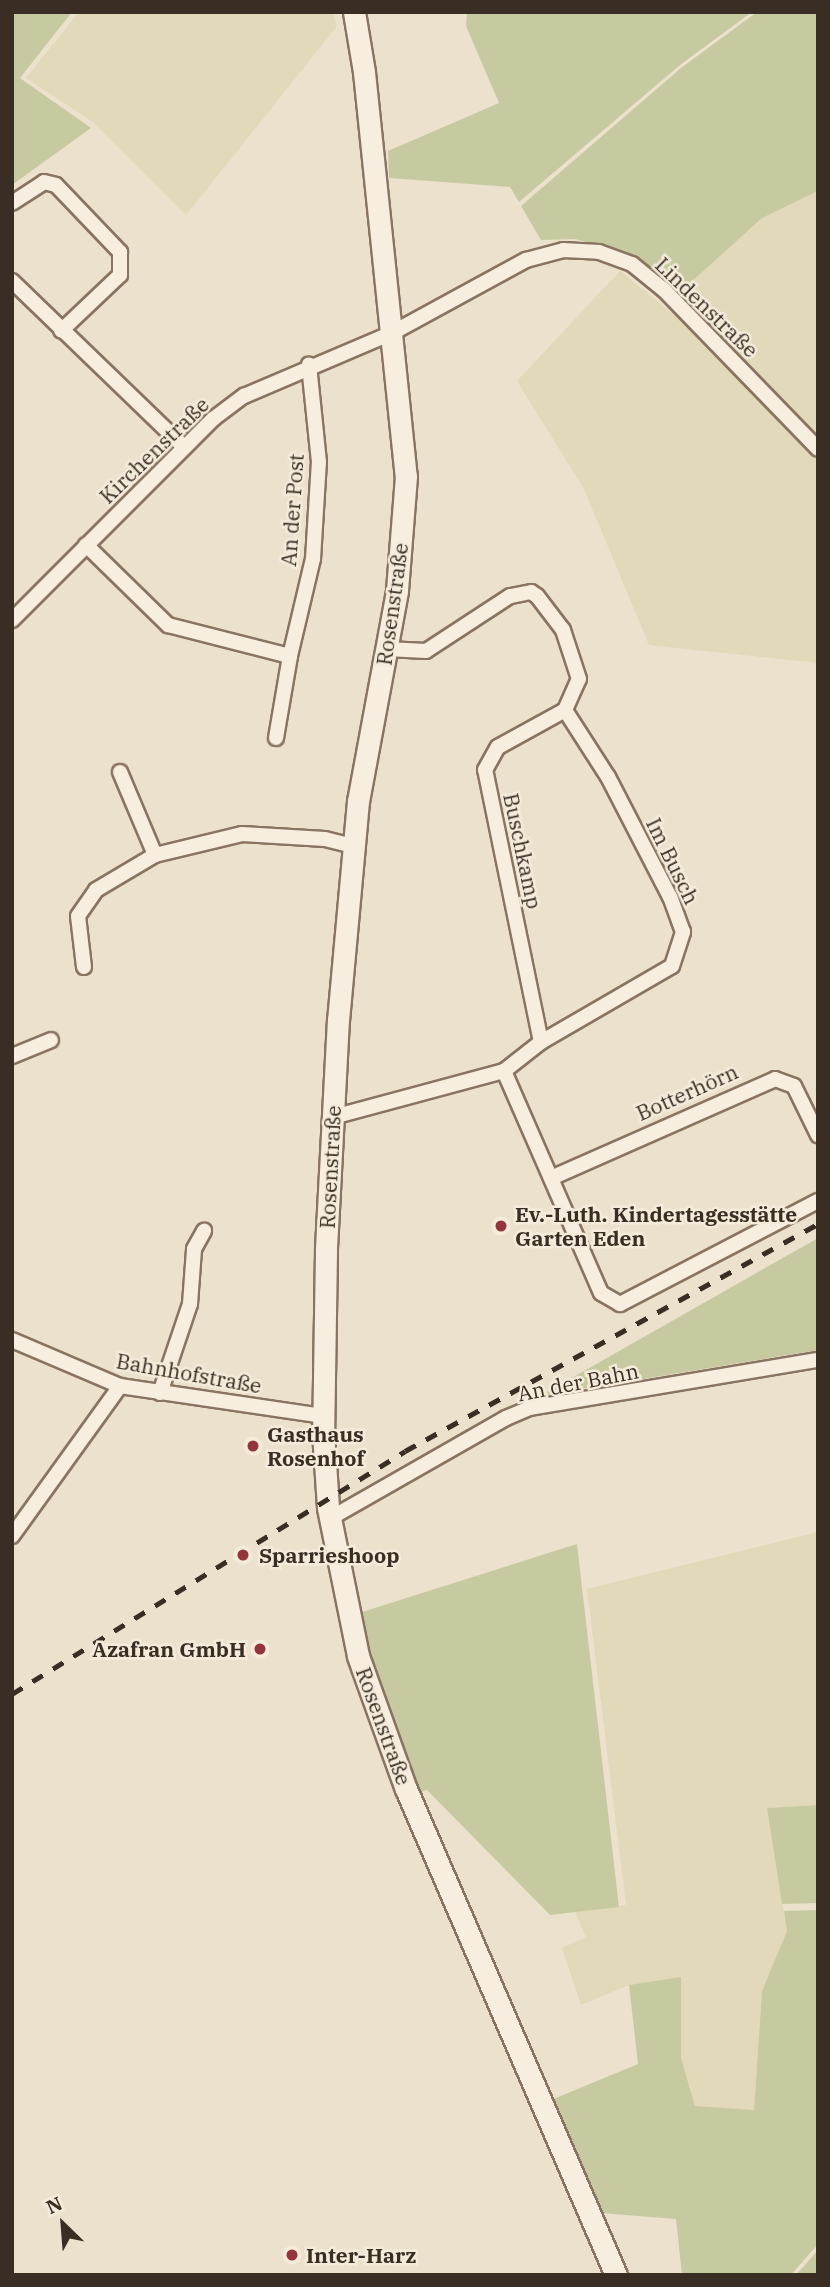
<!DOCTYPE html>
<html>
<head>
<meta charset="utf-8">
<style>
	body { margin:0 }
	#map { position:relative; width:830px; height:2287px; overflow:hidden; background:#ece1cc; font-family:"IBM Plex Serif",serif }
	div>[style] { position:absolute }
	[style*='--x'] { left:calc(var(--x)*1px); top:calc(var(--y)*1px); width:calc(var(--w)*1px); rotate:calc(var(--a)*1deg) }
	.farmland>* { inset:0; background:#e1d9b9 }
	.green>* { inset:0; background:#c7caa0 }
	.roads { filter:drop-shadow(2px 0 #887461) drop-shadow(-2px 0 #887461) drop-shadow(0 2px #887461) drop-shadow(0 -2px #887461) }
	.street>* { height:14px; margin:-7px; padding:0 7px; transform-origin:7px; border-radius:7px; background:#f7eedf }
	.secondary>* { height:21px; margin:-10.5px; padding:0 10.5px; transform-origin:10.5px; border-radius:10.5px; background:#f7eedf }
	.rail>* { height:4.5px; margin-top:-2.25px; transform-origin:0; background:repeating-linear-gradient(90deg,#3a2d23 0 12px,transparent 0 24px) }
	.dots>* { width:19px; height:19px; translate:-50% -50%; box-sizing:border-box; border:4px solid #f4ebdb; border-radius:50% }
	span { translate:-50% -50%; white-space:nowrap; text-align:center; line-height:1.15; -webkit-text-stroke:5px #f4ebdb; paint-order:stroke }
	.street-label { font-size:21px; color:#3a2d23 }
	.poi-label { font-size:21px; color:#3a2d23; font-weight:700 }
	.left { translate:0 -50%; text-align:left }
	.right { translate:-100% -50%; text-align:right }
	.frame { position:absolute; inset:0; border:14px solid #3a2d23; pointer-events:none }
	.north { position:absolute; left:28px; top:2189px; width:70px; height:70px; -webkit-text-stroke:5px #f4ebdb; paint-order:stroke; rotate:335deg; font-size:19px; font-weight:700; line-height:28px; text-align:center; color:#3a2d23 }
	.north::after { content:''; display:block; margin:auto; width:24px; height:32px; background:#3a2d23; clip-path:polygon(50% 0,100% 100%,50% 72%,0 100%) }
</style>
</head>
<body>
<div id="map">
	<div class="farmland">
		<div style="clip-path:polygon(79px 12px,332px 12px,337px 26px,186px 215px,93px 122px,26px 78px)"></div>
		<div style="clip-path:polygon(818px 191px,818px 440px,678px 294px,762px 218px)"></div>
		<div style="clip-path:polygon(620px 271px,683px 322px,818px 460px,818px 663px,649px 645px,584px 489px,517px 381px)"></div>
		<div style="clip-path:polygon(818px 1532px,818px 1805px,767px 1808px,787px 1931px,762px 1991px,754px 2111px,695px 2106px,681px 2058px,681px 1978px,629px 1985px,581px 2005px,562px 1948px,586px 1937px,575px 1912px,626px 1905px,587px 1589px)"></div>
	</div>
	<div class="green">
		<div style="clip-path:polygon(12px 12px,72px 12px,20px 78px,91px 128px,12px 185px)"></div>
		<div style="clip-path:polygon(467px 12px,752px 12px,680px 65px,519px 202px,510px 187px,389px 178px,388px 151px,499px 103px,466px 26px)"></div>
		<div style="clip-path:polygon(757px 12px,818px 12px,818px 191px,762px 218px,678px 294px,631px 255px,575px 239px,541px 240px,521px 206px,681px 68px)"></div>
		<div style="clip-path:polygon(818px 1238px,818px 1350px,540px 1396px)"></div>
		<div style="clip-path:polygon(577px 1544px,619px 1907px,550px 1915px,427px 1790px,419px 1792px,368px 1655px,359px 1613px)"></div>
		<div style="clip-path:polygon(818px 1805px,818px 1903px,782px 1904px,767px 1808px)"></div>
		<div style="clip-path:polygon(818px 1910px,818px 2244px,791px 2275px,682px 2275px,676px 2219px,600px 2213px,551px 2100px,638px 2064px,629px 1985px,681px 1977px,681px 2058px,695px 2106px,754px 2110px,762px 1991px,787px 1931px,784px 1911px)"></div>
		<div style="clip-path:polygon(818px 2250px,818px 2275px,796px 2275px)"></div>
	</div>
	<div class="roads">
		<div class="street">
			<div style="--x:12;--y:203;--w:38;--a:-33"></div>
			<div style="--x:44;--y:182;--w:12;--a:14"></div>
			<div style="--x:56;--y:185;--w:93;--a:46.3"></div>
			<div style="--x:120;--y:252;--w:23;--a:90"></div>
			<div style="--x:120;--y:275;--w:81;--a:136.5"></div>
			<div style="--x:12;--y:281;--w:239;--a:44"></div>
			<div style="--x:86;--y:545;--w:115;--a:44.3"></div>
			<div style="--x:168;--y:625;--w:126;--a:14.3"></div>
			<div style="--x:290;--y:656;--w:100;--a:-76.7"></div>
			<div style="--x:313;--y:559;--w:97;--a:-86.5"></div>
			<div style="--x:319;--y:462;--w:98;--a:-95.9"></div>
			<div style="--x:12;--y:620;--w:284;--a:-45"></div>
			<div style="--x:213;--y:419;--w:39;--a:-37"></div>
			<div style="--x:244;--y:396;--w:161;--a:-23.1"></div>
			<div style="--x:392;--y:333;--w:153;--a:-28.6"></div>
			<div style="--x:526;--y:260;--w:38;--a:-15"></div>
			<div style="--x:563;--y:250;--w:36;--a:3"></div>
			<div style="--x:599;--y:252;--w:35;--a:20"></div>
			<div style="--x:632;--y:264;--w:41;--a:39.1"></div>
			<div style="--x:664;--y:290;--w:221;--a:45.9"></div>
			<div style="--x:276;--y:738;--w:83;--a:-80.3"></div>
			<div style="--x:120;--y:772;--w:90;--a:67.1"></div>
			<div style="--x:84;--y:967;--w:51;--a:-96.7"></div>
			<div style="--x:78;--y:916;--w:32;--a:-55"></div>
			<div style="--x:96;--y:890;--w:69;--a:-30.7"></div>
			<div style="--x:155;--y:855;--w:89;--a:-13.6"></div>
			<div style="--x:242;--y:834;--w:83;--a:3.4"></div>
			<div style="--x:325;--y:839;--w:29;--a:14"></div>
			<div style="--x:541;--y:1042;--w:278;--a:-101.6"></div>
			<div style="--x:485;--y:770;--w:26;--a:-61"></div>
			<div style="--x:498;--y:747;--w:77;--a:-28.9"></div>
			<div style="--x:12;--y:1056;--w:42;--a:-22.3"></div>
			<div style="--x:504;--y:1071;--w:242;--a:66.4"></div>
			<div style="--x:601;--y:1293;--w:22;--a:30"></div>
			<div style="--x:620;--y:1304;--w:223;--a:-27.5"></div>
			<div style="--x:333;--y:1117;--w:177;--a:-15.1"></div>
			<div style="--x:504;--y:1071;--w:47;--a:-38.1"></div>
			<div style="--x:541;--y:1042;--w:151;--a:-30.1"></div>
			<div style="--x:672;--y:966;--w:36;--a:-72"></div>
			<div style="--x:683;--y:932;--w:37;--a:-110"></div>
			<div style="--x:670;--y:897;--w:135;--a:-117.3"></div>
			<div style="--x:608;--y:777;--w:80;--a:-122.7"></div>
			<div style="--x:565;--y:710;--w:34;--a:-66"></div>
			<div style="--x:579;--y:679;--w:52;--a:-108.1"></div>
			<div style="--x:563;--y:630;--w:43;--a:-127.4"></div>
			<div style="--x:537;--y:596;--w:7;--a:-146"></div>
			<div style="--x:531;--y:592;--w:21;--a:169"></div>
			<div style="--x:510;--y:596;--w:100;--a:146.8"></div>
			<div style="--x:426;--y:651;--w:39;--a:-177"></div>
			<div style="--x:551;--y:1178;--w:245;--a:-23.8"></div>
			<div style="--x:775;--y:1079;--w:20;--a:20"></div>
			<div style="--x:794;--y:1086;--w:55;--a:63.9"></div>
			<div style="--x:12;--y:1340;--w:117;--a:23.1"></div>
			<div style="--x:120;--y:1386;--w:206;--a:8.4"></div>
			<div style="--x:160;--y:1393;--w:94;--a:-71.4"></div>
			<div style="--x:190;--y:1304;--w:55;--a:-85.8"></div>
			<div style="--x:194;--y:1249;--w:21;--a:-61"></div>
			<div style="--x:329;--y:1519;--w:204;--a:-29.7"></div>
			<div style="--x:506;--y:1418;--w:26;--a:-23"></div>
			<div style="--x:530;--y:1408;--w:292;--a:-9.5"></div>
			<div style="--x:12;--y:1536;--w:185;--a:-54.2"></div>
		</div>
		<div class="secondary">
			<div style="--x:354;--y:12;--w:61;--a:80.5"></div>
			<div style="--x:364;--y:72;--w:406;--a:84.1"></div>
			<div style="--x:406;--y:476;--w:115;--a:94.5"></div>
			<div style="--x:397;--y:591;--w:214;--a:100.5"></div>
			<div style="--x:358;--y:801;--w:219;--a:95.2"></div>
			<div style="--x:338;--y:1019;--w:232;--a:93"></div>
			<div style="--x:326;--y:1251;--w:181;--a:90.9"></div>
			<div style="--x:323;--y:1432;--w:76;--a:86.2"></div>
			<div style="--x:328;--y:1508;--w:151;--a:78.5"></div>
			<div style="--x:358;--y:1656;--w:141;--a:70.2"></div>
			<div style="--x:406;--y:1789;--w:529;--a:66.63"></div>
		</div>
	</div>
	<div class="rail">
		<div style="--x:12;--y:1694;--w:462;--a:-31.7"></div>
		<div style="--x:405;--y:1451;--w:471;--a:-28.8"></div>
	</div>
	<div class="dots">
		<div style="left:501px;top:1226px;background:#93353b"></div>
		<div style="left:253px;top:1446px;background:#93353b"></div>
		<div style="left:243px;top:1555px;background:#93353b"></div>
		<div style="left:260px;top:1649px;background:#93353b"></div>
		<div style="left:292px;top:2255px;background:#93353b"></div>
	</div>
	<div class="street-label">
		<span style="left:707px;top:307px;rotate:44deg">Lindenstraße</span>
		<span style="left:154px;top:450px;rotate:-44deg">Kirchenstraße</span>
		<span style="left:292px;top:510px;rotate:-86deg">An der Post</span>
		<span style="left:392px;top:604px;rotate:-82deg">Rosenstraße</span>
		<span style="left:523px;top:851px;rotate:78deg">Buschkamp</span>
		<span style="left:673px;top:861px;rotate:64deg">Im Busch</span>
		<span style="left:687px;top:1092px;rotate:-24deg">Botterhörn</span>
		<span style="left:330px;top:1167px;rotate:-87deg">Rosenstraße</span>
		<span style="left:189px;top:1373px;rotate:10deg">Bahnhofstraße</span>
		<span style="left:578px;top:1382px;rotate:-11deg">An der Bahn</span>
		<span style="left:384px;top:1726px;rotate:70deg">Rosenstraße</span>
	</div>
	<div class="poi-label">
		<span class="left" style="left:515px;top:1226px">Ev.-Luth. Kindertagesstätte<br>Garten Eden</span>
		<span class="left" style="left:267px;top:1446px">Gasthaus<br>Rosenhof</span>
		<span class="left" style="left:259px;top:1555px">Sparrieshoop</span>
		<span class="right" style="left:246px;top:1649px">Azafran GmbH</span>
		<span class="left" style="left:306px;top:2255px">Inter-Harz</span>
	</div>
	<div class="frame"></div>
	<div class="north">N</div>
</div>
</body>
</html>
